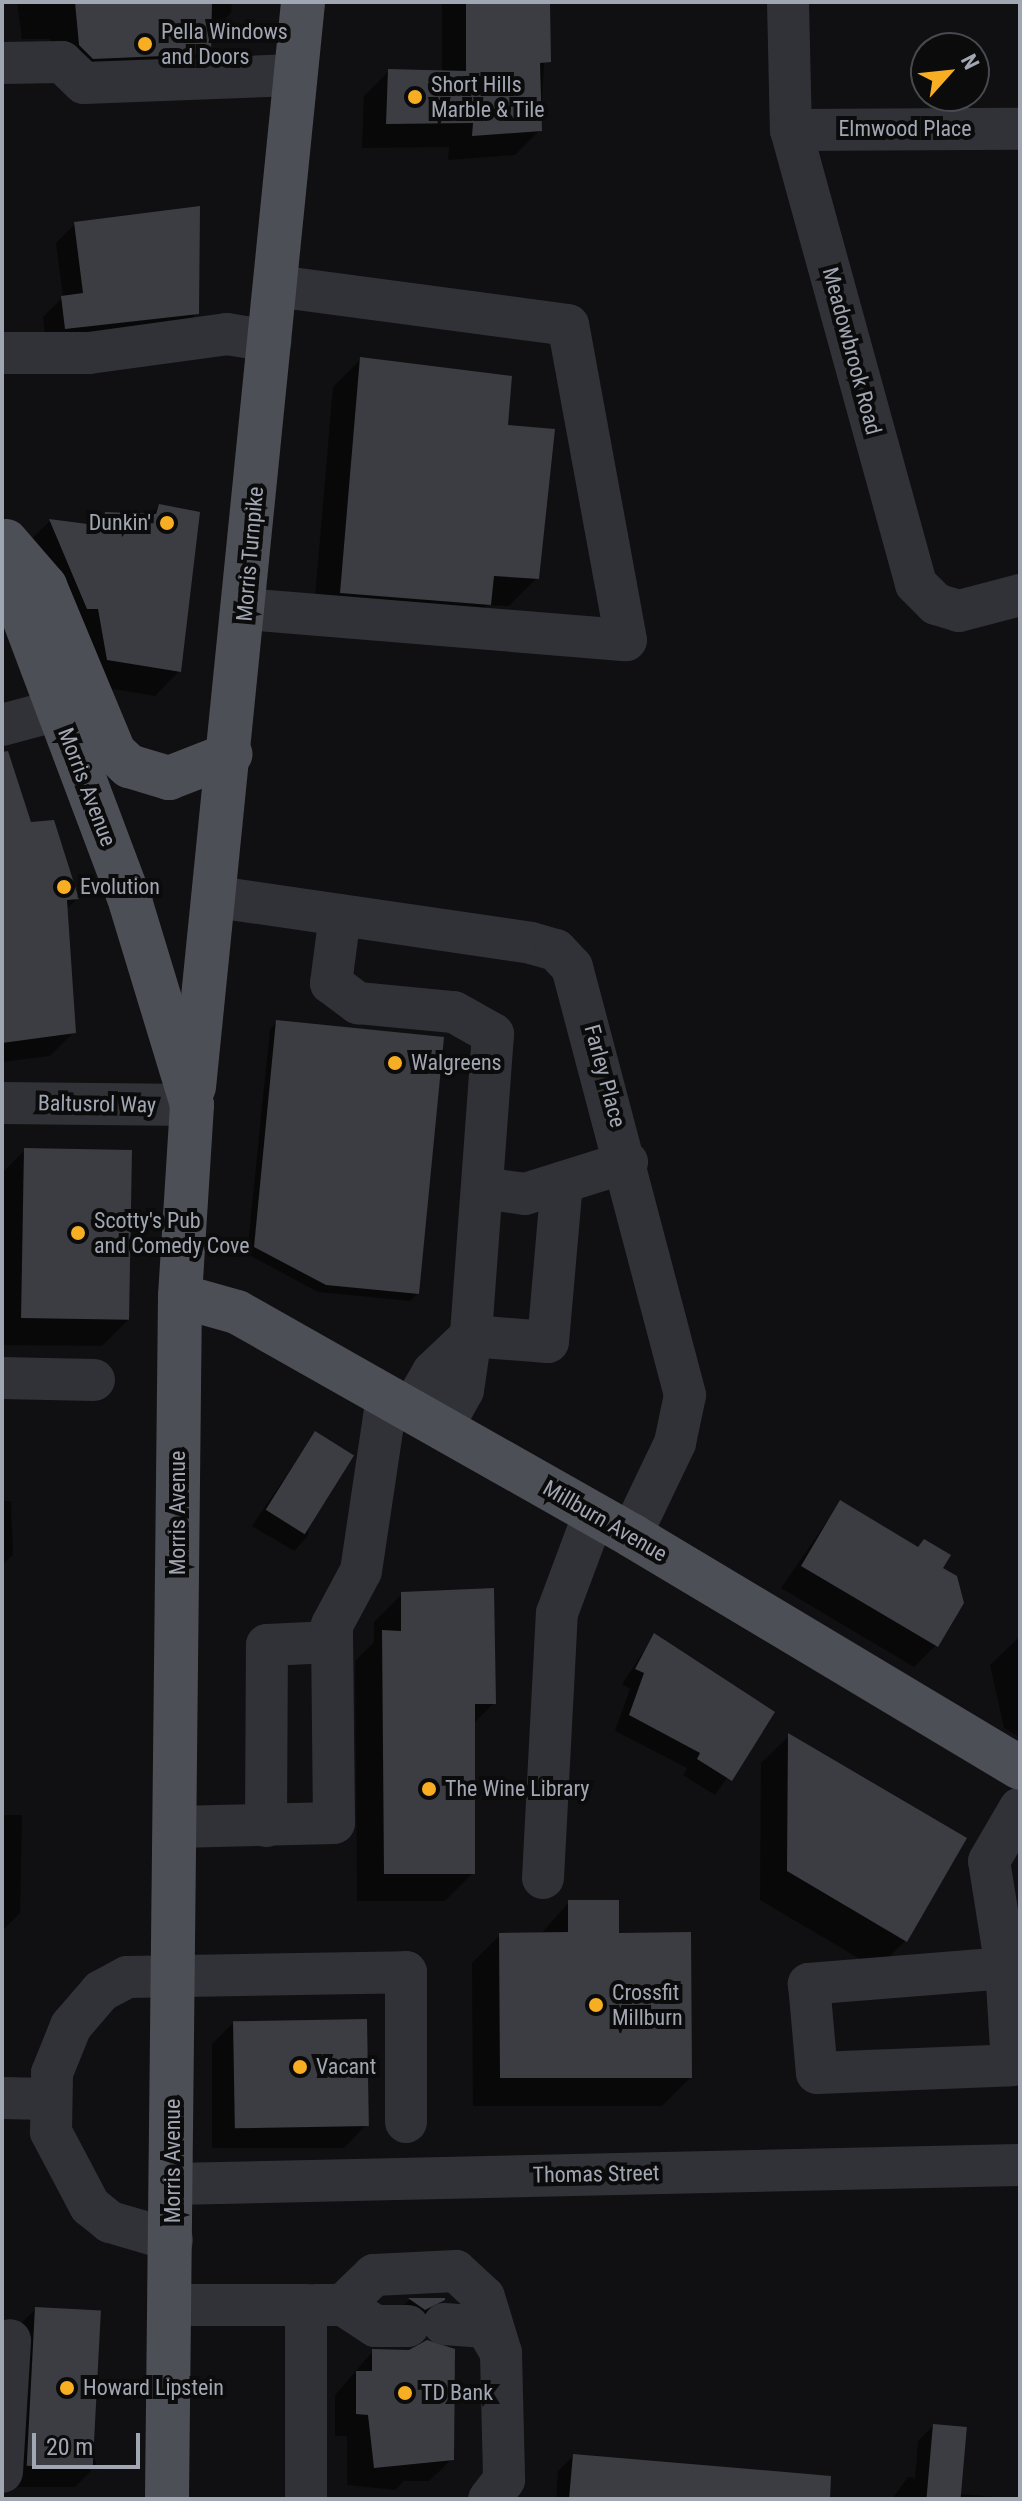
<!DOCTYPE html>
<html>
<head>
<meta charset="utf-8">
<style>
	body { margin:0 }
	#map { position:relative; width:1022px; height:2501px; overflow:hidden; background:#101012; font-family:"Roboto Condensed",sans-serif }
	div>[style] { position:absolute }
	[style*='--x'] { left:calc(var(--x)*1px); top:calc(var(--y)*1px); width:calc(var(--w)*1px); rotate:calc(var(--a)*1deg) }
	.shadow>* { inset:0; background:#0007 }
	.building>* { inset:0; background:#3c3d42; transform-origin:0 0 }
	.minor>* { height:42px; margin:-21px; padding:0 21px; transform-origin:21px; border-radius:21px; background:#313237 }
	.major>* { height:44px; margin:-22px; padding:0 22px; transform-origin:22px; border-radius:22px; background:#4d4f56 }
	.dots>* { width:22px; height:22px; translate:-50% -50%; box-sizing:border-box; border:4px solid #0b0b0c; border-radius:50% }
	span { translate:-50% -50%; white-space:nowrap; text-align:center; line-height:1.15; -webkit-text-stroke:8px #0b0b0c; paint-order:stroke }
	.poi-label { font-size:22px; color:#a1a6b3 }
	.left { translate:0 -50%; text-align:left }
	.right { translate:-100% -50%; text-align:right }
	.street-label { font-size:22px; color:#a1a6b3 }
	.frame { position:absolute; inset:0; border:4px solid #a1a6b3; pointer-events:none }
	.north { position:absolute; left:910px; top:32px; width:80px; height:80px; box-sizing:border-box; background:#0b0b0c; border:2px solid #47494f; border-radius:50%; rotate:63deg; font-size:22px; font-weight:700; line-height:32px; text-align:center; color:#a1a6b3 }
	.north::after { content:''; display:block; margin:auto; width:28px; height:36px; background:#f7ae22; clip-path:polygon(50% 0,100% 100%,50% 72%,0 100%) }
	.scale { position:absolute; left:32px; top:2433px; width:108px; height:36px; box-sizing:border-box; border:4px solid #a1a6b3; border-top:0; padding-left:10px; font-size:24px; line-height:28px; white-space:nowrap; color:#a1a6b3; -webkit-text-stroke:6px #0b0b0c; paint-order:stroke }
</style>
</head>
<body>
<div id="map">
	<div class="shadow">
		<div style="clip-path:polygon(17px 2px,232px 2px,231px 13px,209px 35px,209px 53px,182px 80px,53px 72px,50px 39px,22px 39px)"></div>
		<div style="clip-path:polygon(442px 2px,548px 2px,540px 130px,515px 155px,448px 160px,449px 147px,362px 148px,364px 96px,389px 71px,442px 72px)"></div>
		<div style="clip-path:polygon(75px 224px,197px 313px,178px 332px,46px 347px,43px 317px,63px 297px,56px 243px)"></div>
		<div style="clip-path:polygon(361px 359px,506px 426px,537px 578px,509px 606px,488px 605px,461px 632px,313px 620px,333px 387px)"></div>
		<div style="clip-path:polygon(159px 506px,179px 671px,155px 696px,83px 684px,25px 545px,50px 521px,93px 527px,105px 514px,150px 516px)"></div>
		<div style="clip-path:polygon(2px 748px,29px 824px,77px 898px,66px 910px,74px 1032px,50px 1056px,2px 1062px)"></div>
		<div style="clip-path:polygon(277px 1022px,417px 1294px,410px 1301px,318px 1292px,247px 1254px,270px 1029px)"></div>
		<div style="clip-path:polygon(25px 1150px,130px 1318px,102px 1346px,2px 1345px,2px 1173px)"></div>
		<div style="clip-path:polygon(315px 1433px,308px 1536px,294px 1551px,252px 1526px)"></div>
		<div style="clip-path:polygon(2px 1501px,11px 1501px,13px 1555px,2px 1565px)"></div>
		<div style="clip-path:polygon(840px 1503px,941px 1569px,936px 1645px,914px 1667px,781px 1588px)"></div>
		<div style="clip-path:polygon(402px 1594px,494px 1703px,473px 1724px,473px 1873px,445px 1901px,357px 1901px,355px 1661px,374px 1642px,374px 1622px)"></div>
		<div style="clip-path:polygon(654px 1636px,772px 1713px,715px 1795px,683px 1775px,687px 1768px,615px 1731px,630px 1689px,622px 1684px)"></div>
		<div style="clip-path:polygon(1020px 1636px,1020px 1737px,1004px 1728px,990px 1665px)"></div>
		<div style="clip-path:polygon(789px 1736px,905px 1941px,877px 1969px,760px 1900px,761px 1763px)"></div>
		<div style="clip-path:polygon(2px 1815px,22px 1815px,20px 1913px,2px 1931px)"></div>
		<div style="clip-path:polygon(569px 1902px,617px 1935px,690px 2078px,662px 2106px,473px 2106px,472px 1963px,500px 1935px,541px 1934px)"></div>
		<div style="clip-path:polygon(234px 2022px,366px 2125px,344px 2148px,212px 2148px,212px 2044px)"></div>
		<div style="clip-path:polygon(409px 2300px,440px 2300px,421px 2320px,387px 2322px)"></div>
		<div style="clip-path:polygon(36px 2309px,97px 2465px,75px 2487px,11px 2487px,13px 2331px)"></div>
		<div style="clip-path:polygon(373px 2351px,452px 2459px,429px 2481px,404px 2481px,395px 2490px,347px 2485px,347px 2436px,335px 2436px,335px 2395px)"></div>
		<div style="clip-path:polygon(933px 2426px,959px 2494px,1020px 2499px,892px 2499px,908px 2477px,915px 2478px,918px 2441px)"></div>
		<div style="clip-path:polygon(573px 2456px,788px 2499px,556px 2499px,558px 2471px)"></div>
	</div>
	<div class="building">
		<div style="clip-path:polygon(75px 2px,212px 2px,211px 54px,93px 59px,79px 45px)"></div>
		<div style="clip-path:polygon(466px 2px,550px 2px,551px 62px,540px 63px,542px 131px,472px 136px,473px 123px,386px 124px,388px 69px,466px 71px)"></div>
		<div style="clip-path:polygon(200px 206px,199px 314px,65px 329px,61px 296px,83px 293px,74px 222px)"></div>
		<div style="clip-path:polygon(360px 357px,512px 376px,508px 425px,555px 429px,539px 579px,494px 576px,491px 605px,340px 593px)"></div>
		<div style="clip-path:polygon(159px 504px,200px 512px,181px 672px,107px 660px,98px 609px,87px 609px,49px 519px,103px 526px,105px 512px,156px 514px)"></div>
		<div style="clip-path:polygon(8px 751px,31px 822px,54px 820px,79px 899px,67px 900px,76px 1033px,2px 1043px,2px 752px)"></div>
		<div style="clip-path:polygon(276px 1020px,444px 1037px,419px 1294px,326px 1285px,254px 1247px)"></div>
		<div style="left:24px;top:1148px;width:108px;height:170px;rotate:1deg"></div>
		<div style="left:315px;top:1431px;width:46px;height:93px;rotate:32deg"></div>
		<div style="clip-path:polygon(840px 1500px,918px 1547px,924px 1539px,951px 1555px,943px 1568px,957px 1576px,964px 1603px,938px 1647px,801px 1566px)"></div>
		<div style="clip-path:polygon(494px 1588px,496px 1704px,475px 1704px,475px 1874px,384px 1874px,382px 1630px,401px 1631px,401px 1592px)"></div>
		<div style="clip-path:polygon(654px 1633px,775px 1712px,732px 1781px,697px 1759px,700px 1753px,629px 1715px,644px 1673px,635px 1669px)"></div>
		<div style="clip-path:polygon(788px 1733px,967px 1838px,907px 1942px,787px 1871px)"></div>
		<div style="clip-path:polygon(568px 1900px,619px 1900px,619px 1933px,691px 1932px,692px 2078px,500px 2078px,499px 1933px,568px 1932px)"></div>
		<div style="left:367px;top:2019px;width:107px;height:134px;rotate:89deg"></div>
		<div style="clip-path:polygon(408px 2298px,445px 2298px,445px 2300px,425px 2310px)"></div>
		<div style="left:35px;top:2307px;width:66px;height:159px;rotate:3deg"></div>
		<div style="clip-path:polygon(427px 2340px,455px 2349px,454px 2460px,374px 2468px,368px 2415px,356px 2414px,356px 2371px,372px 2371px,372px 2349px,409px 2350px)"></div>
		<div style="left:933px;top:2424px;width:34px;height:75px;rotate:5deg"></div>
		<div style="clip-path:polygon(573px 2454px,831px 2476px,830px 2499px,569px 2499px)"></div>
	</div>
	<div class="minor">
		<div style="--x:788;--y:2;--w:128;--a:88.7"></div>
		<div style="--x:791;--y:130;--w:471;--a:74.6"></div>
		<div style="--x:916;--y:584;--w:28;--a:45"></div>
		<div style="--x:936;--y:604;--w:24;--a:17"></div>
		<div style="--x:959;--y:611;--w:63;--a:-14.7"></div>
		<div style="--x:2;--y:63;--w:60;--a:-1"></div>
		<div style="--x:62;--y:62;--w:30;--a:44"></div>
		<div style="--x:84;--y:83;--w:211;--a:-2.2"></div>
		<div style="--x:791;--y:130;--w:229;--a:-0.3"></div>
		<div style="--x:2;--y:353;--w:87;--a:0"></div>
		<div style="--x:89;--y:353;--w:139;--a:-7.8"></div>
		<div style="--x:227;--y:334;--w:44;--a:9.2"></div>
		<div style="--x:245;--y:609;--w:382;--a:4.7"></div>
		<div style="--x:626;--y:640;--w:320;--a:-100.4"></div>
		<div style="--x:568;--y:325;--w:296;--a:-172.4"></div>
		<div style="--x:2;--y:725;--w:58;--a:-15"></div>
		<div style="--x:217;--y:897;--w:317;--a:8.3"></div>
		<div style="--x:531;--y:943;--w:26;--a:16"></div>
		<div style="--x:556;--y:950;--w:23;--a:47"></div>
		<div style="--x:572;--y:967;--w:443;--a:75.2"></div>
		<div style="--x:685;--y:1395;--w:49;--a:101.8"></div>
		<div style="--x:675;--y:1443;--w:102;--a:115.6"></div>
		<div style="--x:340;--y:915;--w:69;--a:97.5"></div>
		<div style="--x:331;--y:983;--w:34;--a:37"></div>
		<div style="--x:358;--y:1003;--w:96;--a:5.4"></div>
		<div style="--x:454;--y:1012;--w:45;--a:29.4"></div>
		<div style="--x:493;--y:1034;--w:303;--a:94.2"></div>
		<div style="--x:471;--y:1336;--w:55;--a:98.4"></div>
		<div style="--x:463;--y:1390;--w:43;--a:118.9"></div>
		<div style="--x:2;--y:1103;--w:190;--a:0.6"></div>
		<div style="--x:482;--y:1188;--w:43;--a:7.9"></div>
		<div style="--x:525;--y:1194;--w:107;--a:-17.4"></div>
		<div style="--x:2;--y:1378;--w:92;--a:1.2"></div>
		<div style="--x:411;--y:1410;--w:44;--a:-59.9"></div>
		<div style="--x:433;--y:1372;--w:52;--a:-43.5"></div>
		<div style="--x:471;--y:1336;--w:77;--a:4.5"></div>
		<div style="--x:548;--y:1342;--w:160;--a:-85"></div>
		<div style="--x:266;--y:1826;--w:181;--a:-89.7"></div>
		<div style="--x:267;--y:1645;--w:64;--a:-2.7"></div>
		<div style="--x:177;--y:1827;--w:157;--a:-1.5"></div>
		<div style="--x:334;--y:1823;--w:198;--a:-90.6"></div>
		<div style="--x:332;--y:1625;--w:61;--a:-61.8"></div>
		<div style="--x:361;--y:1571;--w:176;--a:-81.5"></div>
		<div style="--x:543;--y:1878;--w:265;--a:-87"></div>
		<div style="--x:557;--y:1613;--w:106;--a:-69.5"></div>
		<div style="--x:1006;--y:1968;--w:198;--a:175.4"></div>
		<div style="--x:809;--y:1984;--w:89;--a:84.9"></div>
		<div style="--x:817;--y:2073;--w:195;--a:-2.3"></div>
		<div style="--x:1012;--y:2065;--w:97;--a:-93.5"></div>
		<div style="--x:1006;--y:1968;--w:108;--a:-99"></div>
		<div style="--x:989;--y:1861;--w:61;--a:-59.7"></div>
		<div style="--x:2;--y:2098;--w:47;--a:1.2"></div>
		<div style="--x:173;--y:2184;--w:847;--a:-1.29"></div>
		<div style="--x:172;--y:2240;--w:65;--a:-163.8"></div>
		<div style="--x:110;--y:2222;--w:26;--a:-141"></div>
		<div style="--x:90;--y:2206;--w:84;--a:-117.8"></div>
		<div style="--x:51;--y:2132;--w:59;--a:-89"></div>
		<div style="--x:52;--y:2073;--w:51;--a:-68"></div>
		<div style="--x:71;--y:2026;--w:46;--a:-49.4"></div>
		<div style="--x:101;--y:1991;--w:30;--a:-28"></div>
		<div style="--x:127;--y:1977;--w:279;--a:-1"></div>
		<div style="--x:406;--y:1972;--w:150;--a:90"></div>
		<div style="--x:170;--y:2305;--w:136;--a:0"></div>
		<div style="--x:306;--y:2305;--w:194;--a:90"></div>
		<div style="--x:315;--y:2305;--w:28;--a:0"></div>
		<div style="--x:343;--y:2305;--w:38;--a:33"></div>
		<div style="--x:375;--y:2326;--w:33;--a:0"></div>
		<div style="--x:343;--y:2305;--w:43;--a:-44.1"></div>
		<div style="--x:374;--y:2275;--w:82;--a:-2.8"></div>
		<div style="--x:456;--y:2271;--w:38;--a:43"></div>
		<div style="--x:484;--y:2297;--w:59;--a:73.1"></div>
		<div style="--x:501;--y:2353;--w:127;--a:88.6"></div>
		<div style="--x:504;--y:2480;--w:24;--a:128"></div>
		<div style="--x:444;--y:2324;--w:42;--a:4.1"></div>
		<div style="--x:486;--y:2327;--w:30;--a:60"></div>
		<div style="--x:2;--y:2472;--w:132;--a:-86.5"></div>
	</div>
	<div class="major">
		<div style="--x:6;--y:541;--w:60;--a:49.1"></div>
		<div style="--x:45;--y:586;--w:180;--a:67.4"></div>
		<div style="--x:114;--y:752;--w:21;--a:43"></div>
		<div style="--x:129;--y:766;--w:42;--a:16.7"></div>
		<div style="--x:169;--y:778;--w:66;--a:-21.2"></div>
		<div style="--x:2;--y:560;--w:367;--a:69.4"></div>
		<div style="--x:131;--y:904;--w:210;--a:73.1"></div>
		<div style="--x:192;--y:1105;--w:191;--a:93.6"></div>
		<div style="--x:180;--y:1296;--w:1203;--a:90.62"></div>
		<div style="--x:194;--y:1087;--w:1090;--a:-84.26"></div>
		<div style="--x:180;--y:1296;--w:59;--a:15.7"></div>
		<div style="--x:237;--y:1312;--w:453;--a:29.5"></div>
		<div style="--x:631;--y:1535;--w:453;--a:30.9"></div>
	</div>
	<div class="dots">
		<div style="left:145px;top:44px;background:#f7ae22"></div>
		<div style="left:415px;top:97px;background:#f7ae22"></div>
		<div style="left:167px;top:523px;background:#f7ae22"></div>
		<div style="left:64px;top:887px;background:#f7ae22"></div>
		<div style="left:395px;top:1063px;background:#f7ae22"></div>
		<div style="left:78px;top:1233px;background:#f7ae22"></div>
		<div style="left:429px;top:1789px;background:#f7ae22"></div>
		<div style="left:596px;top:2005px;background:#f7ae22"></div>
		<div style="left:300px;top:2067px;background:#f7ae22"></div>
		<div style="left:67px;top:2388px;background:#f7ae22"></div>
		<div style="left:405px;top:2393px;background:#f7ae22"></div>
	</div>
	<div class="poi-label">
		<span class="left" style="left:161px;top:44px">Pella Windows<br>and Doors</span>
		<span class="left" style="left:431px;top:97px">Short Hills<br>Marble &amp; Tile</span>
		<span class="right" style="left:151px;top:523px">Dunkin'</span>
		<span class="left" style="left:80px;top:887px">Evolution</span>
		<span class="left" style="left:411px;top:1063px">Walgreens</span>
		<span class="left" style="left:94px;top:1233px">Scotty's Pub<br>and Comedy Cove</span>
		<span class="left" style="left:445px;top:1789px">The Wine Library</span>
		<span class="left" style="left:612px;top:2005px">Crossfit<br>Millburn</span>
		<span class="left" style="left:316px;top:2067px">Vacant</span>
		<span class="left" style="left:83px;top:2388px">Howard Lipstein</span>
		<span class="left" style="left:421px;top:2393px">TD Bank</span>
	</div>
	<div class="street-label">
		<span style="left:905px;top:129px">Elmwood Place</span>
		<span style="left:852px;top:351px;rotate:75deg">Meadowbrook Road</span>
		<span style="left:250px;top:554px;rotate:-85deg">Morris Turnpike</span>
		<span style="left:87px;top:787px;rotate:69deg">Morris Avenue</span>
		<span style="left:605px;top:1076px;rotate:75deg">Farley Place</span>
		<span style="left:97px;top:1104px;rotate:1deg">Baltusrol Way</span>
		<span style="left:178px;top:1513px;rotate:-90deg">Morris Avenue</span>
		<span style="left:605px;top:1521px;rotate:30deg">Millburn Avenue</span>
		<span style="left:173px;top:2161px;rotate:-90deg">Morris Avenue</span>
		<span style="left:596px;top:2174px;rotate:-1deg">Thomas Street</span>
	</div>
	<div class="frame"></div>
	<div class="north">N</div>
	<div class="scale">20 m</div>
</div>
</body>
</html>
